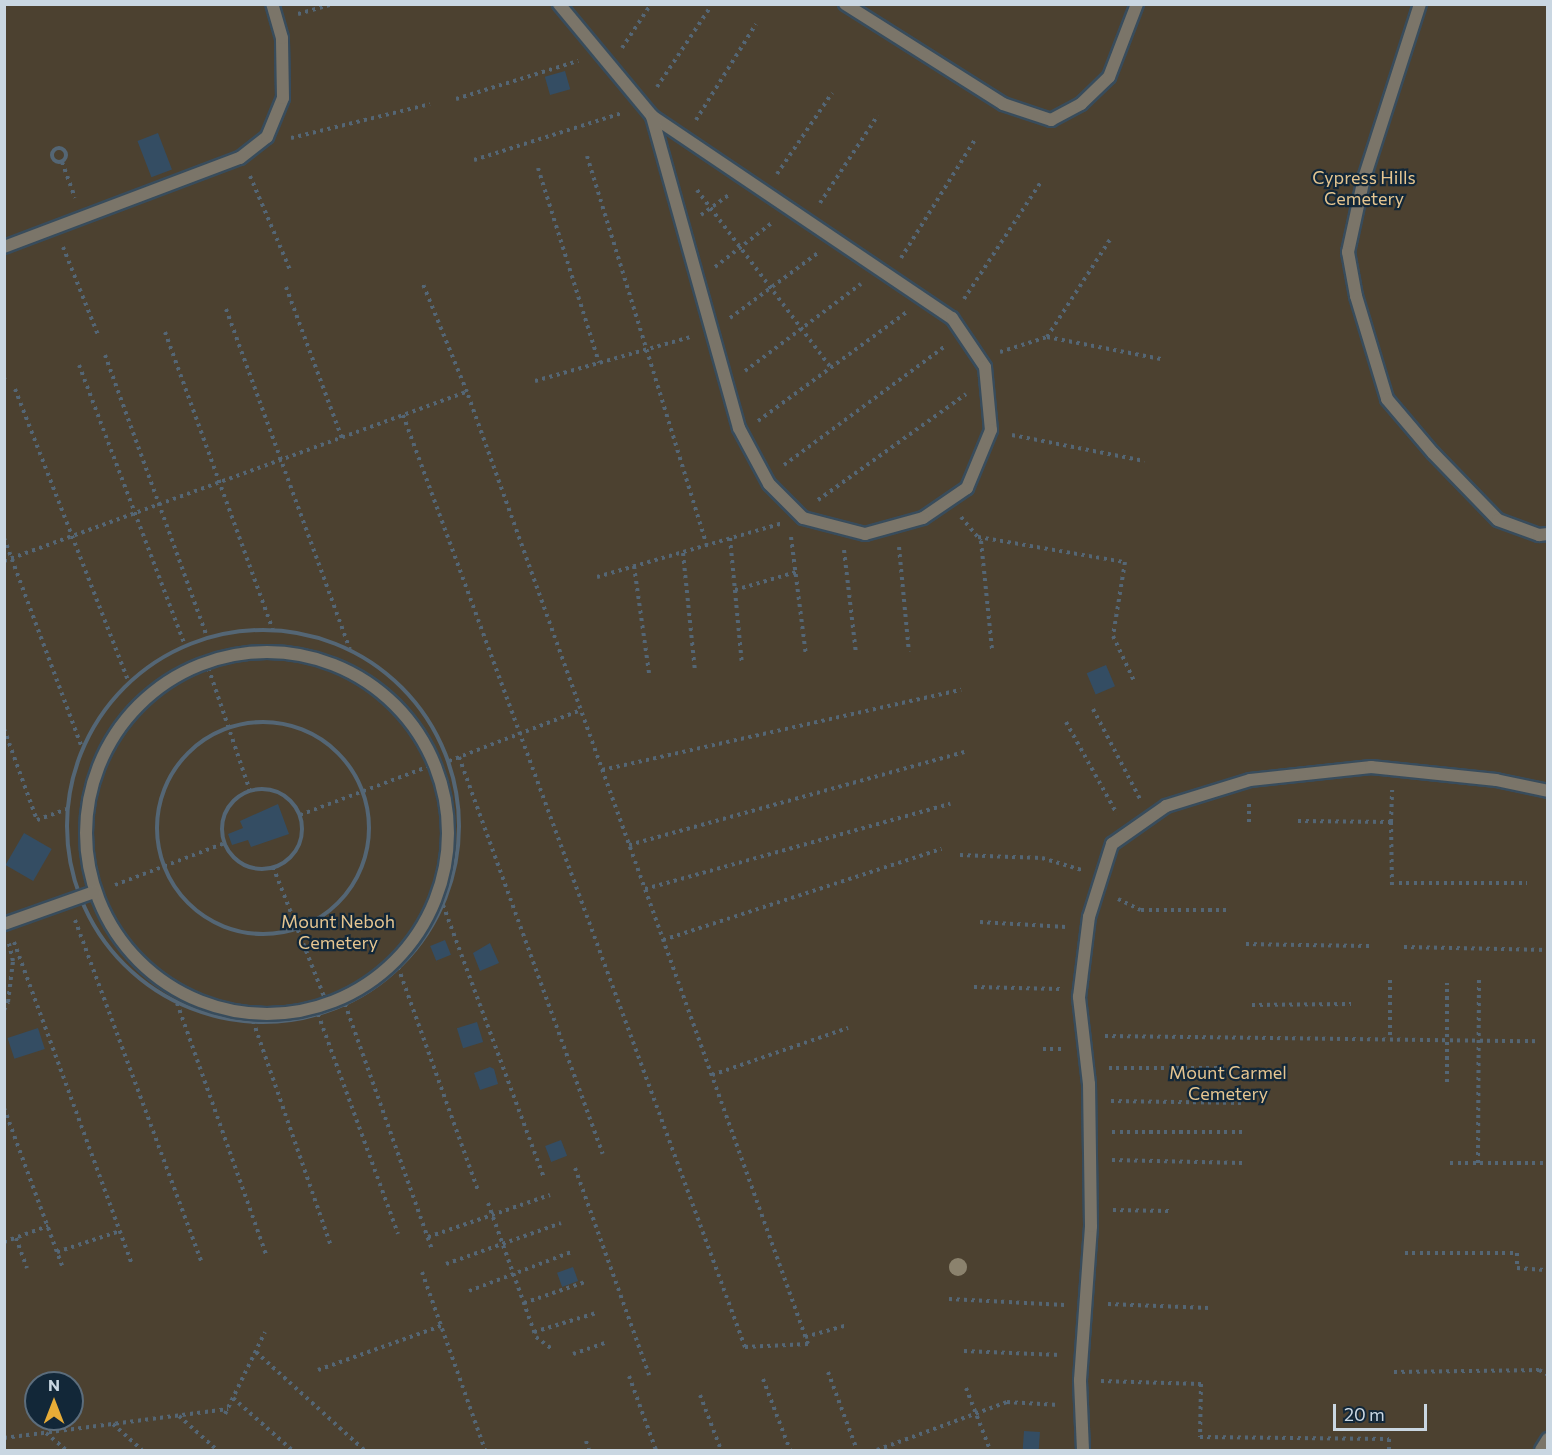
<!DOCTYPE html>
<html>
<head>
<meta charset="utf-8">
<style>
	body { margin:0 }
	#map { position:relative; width:1552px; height:1455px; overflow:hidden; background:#1c3142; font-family:Commissioner,sans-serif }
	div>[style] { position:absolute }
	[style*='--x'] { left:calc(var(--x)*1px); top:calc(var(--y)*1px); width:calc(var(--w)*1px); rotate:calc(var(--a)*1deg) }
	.green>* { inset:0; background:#4c4130 }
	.building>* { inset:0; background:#344d63; transform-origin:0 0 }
	.path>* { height:4px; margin-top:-2px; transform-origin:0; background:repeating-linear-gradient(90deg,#546675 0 3px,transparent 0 7.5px) }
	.path>.ring { margin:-2px; padding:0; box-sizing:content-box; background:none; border:4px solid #546675; border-radius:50% }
	.roads { filter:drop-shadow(2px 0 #384c5c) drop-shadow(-2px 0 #384c5c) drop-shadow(0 2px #384c5c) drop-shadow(0 -2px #384c5c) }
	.lane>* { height:12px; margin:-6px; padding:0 6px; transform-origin:6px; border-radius:6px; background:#7b7569 }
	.lane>.ring { margin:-6px; padding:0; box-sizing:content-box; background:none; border:12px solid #7b7569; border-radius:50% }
	.trees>* { width:18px; height:18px; margin:-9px; border-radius:50%; background:#8b826d }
	span { translate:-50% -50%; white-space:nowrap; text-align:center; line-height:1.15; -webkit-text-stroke:4.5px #122738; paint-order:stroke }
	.park-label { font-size:18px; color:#e5c590 }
	.frame { position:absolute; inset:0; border:6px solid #cad7e2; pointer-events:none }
	.north { position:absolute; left:24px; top:1371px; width:60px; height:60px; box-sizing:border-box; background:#122738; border:2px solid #5c6d7c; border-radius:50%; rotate:0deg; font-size:16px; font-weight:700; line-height:24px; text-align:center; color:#cad7e2 }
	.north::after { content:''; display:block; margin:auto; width:21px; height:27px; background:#e7ac37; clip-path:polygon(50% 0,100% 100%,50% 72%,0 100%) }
	.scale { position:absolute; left:1333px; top:1404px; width:94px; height:27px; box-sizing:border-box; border:3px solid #cad7e2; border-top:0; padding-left:8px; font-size:18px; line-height:21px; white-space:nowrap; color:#cad7e2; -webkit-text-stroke:4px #122738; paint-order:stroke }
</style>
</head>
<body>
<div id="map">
	<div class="green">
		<div style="clip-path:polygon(evenodd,5px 5px,1547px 5px,1547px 1450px,5px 1450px,5px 5px,36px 1383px,72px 1383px,72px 1419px,36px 1419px,36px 1383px)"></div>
	</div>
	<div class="building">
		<div style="left:565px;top:71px;width:19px;height:21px;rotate:74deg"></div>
		<div style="left:158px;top:133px;width:39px;height:22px;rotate:69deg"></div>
		<div style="left:1106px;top:665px;width:23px;height:21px;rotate:67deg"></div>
		<div style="clip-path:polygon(278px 804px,289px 834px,251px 847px,248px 840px,232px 845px,228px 834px,243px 828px,240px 821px)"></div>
		<div style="left:24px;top:833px;width:32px;height:37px;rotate:30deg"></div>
		<div style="left:445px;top:940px;width:16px;height:16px;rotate:68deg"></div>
		<div style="clip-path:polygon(490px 943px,499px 963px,480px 971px,473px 953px)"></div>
		<div style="left:477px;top:1022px;width:21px;height:21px;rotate:73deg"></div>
		<div style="left:38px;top:1028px;width:22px;height:32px;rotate:72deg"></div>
		<div style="clip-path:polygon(490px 1067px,494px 1069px,498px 1084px,480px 1090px,474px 1073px)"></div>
		<div style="left:561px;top:1140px;width:17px;height:17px;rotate:69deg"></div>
		<div style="left:573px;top:1267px;width:15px;height:17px;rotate:70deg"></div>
		<div style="left:1024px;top:1431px;width:16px;height:18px;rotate:4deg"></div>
	</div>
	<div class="path">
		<div style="--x:298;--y:14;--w:37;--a:-16"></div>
		<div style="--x:622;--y:48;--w:53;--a:-56.6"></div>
		<div style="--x:657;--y:87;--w:97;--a:-56.3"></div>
		<div style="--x:456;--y:99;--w:128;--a:-17.3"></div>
		<div style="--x:696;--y:120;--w:113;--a:-58"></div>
		<div style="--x:291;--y:138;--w:143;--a:-13.7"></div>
		<div class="ring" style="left:52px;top:148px;width:10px;height:10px"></div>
		<div style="--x:587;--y:156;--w:407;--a:72.9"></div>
		<div style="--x:474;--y:160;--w:155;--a:-17.6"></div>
		<div style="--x:62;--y:162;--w:38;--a:70"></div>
		<div style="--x:538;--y:168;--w:204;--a:72.6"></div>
		<div style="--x:777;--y:174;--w:98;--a:-55.8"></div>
		<div style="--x:250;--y:176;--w:104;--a:66.9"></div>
		<div style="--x:697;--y:190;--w:223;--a:53"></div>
		<div style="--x:820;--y:203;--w:105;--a:-56.6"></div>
		<div style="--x:701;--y:215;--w:34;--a:-36"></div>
		<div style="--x:63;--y:247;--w:95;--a:68.3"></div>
		<div style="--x:901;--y:258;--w:142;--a:-58"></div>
		<div style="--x:715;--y:267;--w:73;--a:-37.8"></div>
		<div style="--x:286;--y:287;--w:161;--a:69.7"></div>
		<div style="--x:964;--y:299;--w:140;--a:-56.7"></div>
		<div style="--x:226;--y:309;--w:362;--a:70"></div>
		<div style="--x:730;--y:318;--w:109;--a:-36.5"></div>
		<div style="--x:165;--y:332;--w:318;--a:70.1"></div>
		<div style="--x:1047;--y:337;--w:116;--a:10.9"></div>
		<div style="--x:1000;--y:352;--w:49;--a:-17.7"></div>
		<div style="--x:1047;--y:337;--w:118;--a:-57.1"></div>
		<div style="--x:105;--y:355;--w:302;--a:70.1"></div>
		<div style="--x:79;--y:365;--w:300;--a:69.3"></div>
		<div style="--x:745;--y:371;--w:145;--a:-36.9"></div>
		<div style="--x:4;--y:378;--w:2;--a:63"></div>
		<div style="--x:535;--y:381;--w:162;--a:-15.8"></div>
		<div style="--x:15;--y:389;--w:313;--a:68.8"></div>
		<div style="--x:403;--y:415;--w:993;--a:69.85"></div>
		<div style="--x:745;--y:1347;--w:63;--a:-2.7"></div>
		<div style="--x:808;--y:1344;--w:1011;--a:-109.71"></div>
		<div style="--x:467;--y:392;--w:117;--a:-112.2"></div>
		<div style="--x:758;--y:421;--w:185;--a:-36.2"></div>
		<div style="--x:1012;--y:435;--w:135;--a:11.1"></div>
		<div style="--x:784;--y:465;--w:199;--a:-36.4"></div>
		<div style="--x:818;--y:500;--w:182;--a:-35.6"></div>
		<div style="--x:961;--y:517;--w:31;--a:50"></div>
		<div style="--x:981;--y:541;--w:109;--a:84.2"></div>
		<div style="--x:791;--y:537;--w:119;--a:82.8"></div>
		<div style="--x:978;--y:537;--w:149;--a:9.7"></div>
		<div style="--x:1125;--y:562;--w:75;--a:99.2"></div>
		<div style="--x:1113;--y:636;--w:52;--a:64.9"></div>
		<div style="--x:4;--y:538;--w:224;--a:69.6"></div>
		<div style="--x:730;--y:538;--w:127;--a:84.6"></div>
		<div style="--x:899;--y:547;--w:105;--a:84.6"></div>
		<div style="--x:844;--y:550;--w:104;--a:83.4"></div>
		<div style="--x:683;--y:553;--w:119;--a:84.2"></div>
		<div style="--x:4;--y:561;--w:493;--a:-20.1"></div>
		<div style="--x:634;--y:566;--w:108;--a:82"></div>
		<div style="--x:597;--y:577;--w:191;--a:-16.2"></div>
		<div style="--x:735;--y:590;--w:64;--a:-16.4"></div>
		<div class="ring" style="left:67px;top:630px;width:388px;height:388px"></div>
		<div style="--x:206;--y:661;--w:137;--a:71.3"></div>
		<div style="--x:1093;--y:709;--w:102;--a:62.4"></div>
		<div style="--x:1066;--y:722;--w:105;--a:61"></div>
		<div class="ring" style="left:157px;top:722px;width:208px;height:208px"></div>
		<div style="--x:4;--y:729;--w:97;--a:70.1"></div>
		<div style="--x:37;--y:820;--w:33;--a:-20"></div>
		<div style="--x:459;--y:757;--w:422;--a:70.1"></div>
		<div style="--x:449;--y:761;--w:142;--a:-21.1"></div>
		<div style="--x:602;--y:770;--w:368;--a:-12.6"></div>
		<div class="ring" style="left:222px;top:789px;width:76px;height:76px"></div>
		<div style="--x:300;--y:815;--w:144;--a:-20.7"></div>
		<div style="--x:1298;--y:821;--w:93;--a:0.6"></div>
		<div style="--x:1391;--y:822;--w:32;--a:-88"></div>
		<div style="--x:1249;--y:822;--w:21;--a:-90"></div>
		<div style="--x:1391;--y:822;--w:63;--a:89.1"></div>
		<div style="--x:629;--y:845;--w:348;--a:-15.5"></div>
		<div style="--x:960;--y:855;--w:82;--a:2.1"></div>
		<div style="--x:1042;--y:858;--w:42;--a:16.7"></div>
		<div style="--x:273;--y:867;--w:147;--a:68.5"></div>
		<div style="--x:1399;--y:883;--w:128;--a:0"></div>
		<div style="--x:115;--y:885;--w:118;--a:-20.9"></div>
		<div style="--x:645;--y:889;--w:317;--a:-15.6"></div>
		<div style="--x:1118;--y:899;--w:25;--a:26"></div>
		<div style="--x:1141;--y:910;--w:90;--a:0"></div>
		<div style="--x:443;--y:905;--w:289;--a:69.7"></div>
		<div style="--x:75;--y:920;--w:366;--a:69.7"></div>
		<div style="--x:980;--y:922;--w:86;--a:3.3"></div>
		<div style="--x:663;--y:940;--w:293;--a:-18.1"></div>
		<div style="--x:14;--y:942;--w:341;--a:69.9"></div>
		<div style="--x:1246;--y:944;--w:123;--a:0.9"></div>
		<div style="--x:1404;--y:947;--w:144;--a:1.2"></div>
		<div style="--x:398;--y:967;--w:238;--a:70.3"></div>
		<div style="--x:1390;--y:980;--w:58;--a:90"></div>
		<div style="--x:974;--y:987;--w:86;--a:1.3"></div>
		<div style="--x:177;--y:1003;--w:269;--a:70.5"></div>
		<div style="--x:345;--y:1004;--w:261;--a:70.5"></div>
		<div style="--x:1252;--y:1005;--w:99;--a:-0.6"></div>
		<div style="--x:4;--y:1010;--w:9;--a:-63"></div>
		<div style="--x:8;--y:1002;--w:41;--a:-83"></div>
		<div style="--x:13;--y:961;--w:18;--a:-103"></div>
		<div style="--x:318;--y:1014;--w:234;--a:70"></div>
		<div style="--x:253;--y:1021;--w:238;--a:70.9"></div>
		<div style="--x:1105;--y:1036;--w:435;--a:0.7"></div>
		<div style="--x:1043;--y:1049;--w:20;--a:0"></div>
		<div style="--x:1109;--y:1068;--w:133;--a:0"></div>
		<div style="--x:712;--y:1075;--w:144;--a:-19.1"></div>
		<div style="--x:1447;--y:1082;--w:99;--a:-90"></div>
		<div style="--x:1111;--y:1101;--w:133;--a:0.9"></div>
		<div style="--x:4;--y:1108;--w:171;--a:69.8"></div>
		<div style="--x:1112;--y:1132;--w:130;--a:0"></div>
		<div style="--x:1112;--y:1160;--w:130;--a:1.3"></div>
		<div style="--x:1450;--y:1163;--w:98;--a:0"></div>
		<div style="--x:1478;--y:1163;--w:183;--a:-89.7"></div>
		<div style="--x:575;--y:1168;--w:220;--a:70.3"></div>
		<div style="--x:488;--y:1203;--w:142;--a:70.3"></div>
		<div style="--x:536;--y:1337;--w:21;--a:37"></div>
		<div style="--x:1113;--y:1210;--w:56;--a:1"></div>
		<div style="--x:428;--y:1237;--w:129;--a:-19"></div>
		<div style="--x:16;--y:1238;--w:32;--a:70"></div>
		<div style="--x:4;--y:1242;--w:47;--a:-20"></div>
		<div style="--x:57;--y:1252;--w:66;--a:-18.4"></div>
		<div style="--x:1405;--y:1253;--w:112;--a:0"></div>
		<div style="--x:1517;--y:1253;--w:15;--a:90"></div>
		<div style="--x:1517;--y:1268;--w:31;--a:4"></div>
		<div style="--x:446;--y:1264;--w:122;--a:-19.6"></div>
		<div style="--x:422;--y:1272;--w:189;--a:70.5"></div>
		<div style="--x:469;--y:1291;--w:109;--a:-20.9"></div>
		<div style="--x:949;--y:1299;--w:116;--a:3"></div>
		<div style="--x:524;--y:1303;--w:65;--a:-19"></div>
		<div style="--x:1108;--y:1304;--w:101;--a:2.3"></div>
		<div style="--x:534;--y:1332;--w:65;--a:-17"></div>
		<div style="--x:805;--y:1337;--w:41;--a:-15.8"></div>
		<div style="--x:964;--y:1351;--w:97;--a:2.4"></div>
		<div style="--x:256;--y:1352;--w:146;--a:42.2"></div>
		<div style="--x:573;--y:1354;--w:34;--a:-19"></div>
		<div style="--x:318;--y:1370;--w:131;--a:-19.7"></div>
		<div style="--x:828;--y:1372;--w:83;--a:69.6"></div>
		<div style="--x:1394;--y:1372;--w:145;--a:-0.8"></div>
		<div style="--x:1539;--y:1370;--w:10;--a:29"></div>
		<div style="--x:629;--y:1376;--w:79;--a:70"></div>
		<div style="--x:763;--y:1379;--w:76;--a:69.2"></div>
		<div style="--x:1101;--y:1381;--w:100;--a:1.7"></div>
		<div style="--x:1201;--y:1384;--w:53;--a:91.1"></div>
		<div style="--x:1200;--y:1437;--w:189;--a:0.6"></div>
		<div style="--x:1389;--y:1439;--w:11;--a:90"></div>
		<div style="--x:966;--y:1388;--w:66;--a:68.8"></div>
		<div style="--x:700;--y:1395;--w:59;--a:69.1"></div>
		<div style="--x:233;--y:1398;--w:79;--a:41.4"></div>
		<div style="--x:225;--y:1414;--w:91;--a:-64"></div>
		<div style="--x:179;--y:1416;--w:51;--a:41.8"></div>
		<div style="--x:113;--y:1424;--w:39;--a:42"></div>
		<div style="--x:46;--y:1433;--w:26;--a:40"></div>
		<div style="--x:4;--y:1438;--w:226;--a:-7.4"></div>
		<div style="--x:586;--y:1441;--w:9;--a:72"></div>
		<div style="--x:877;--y:1450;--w:139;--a:-20.3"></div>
		<div style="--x:1007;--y:1402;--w:52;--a:3.3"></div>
	</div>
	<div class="roads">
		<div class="lane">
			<div style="--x:559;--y:4;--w:146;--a:50.3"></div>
			<div style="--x:652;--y:116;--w:362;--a:34"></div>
			<div style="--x:952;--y:318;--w:59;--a:56"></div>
			<div style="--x:985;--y:367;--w:63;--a:84.6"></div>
			<div style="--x:991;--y:430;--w:63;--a:112.5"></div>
			<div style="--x:967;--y:488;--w:53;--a:145.7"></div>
			<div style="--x:923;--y:518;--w:60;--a:164.6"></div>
			<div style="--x:865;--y:534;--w:64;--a:-165.5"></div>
			<div style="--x:803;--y:518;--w:48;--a:-135"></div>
			<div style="--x:769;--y:484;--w:64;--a:-118.2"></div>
			<div style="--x:739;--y:428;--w:324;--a:-105.6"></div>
			<div style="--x:845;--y:4;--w:187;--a:32.3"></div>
			<div style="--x:1003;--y:104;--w:51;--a:18.4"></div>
			<div style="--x:1051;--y:120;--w:34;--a:-28"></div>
			<div style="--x:1081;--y:104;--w:39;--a:-44"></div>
			<div style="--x:1109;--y:77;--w:78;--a:-69"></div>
			<div style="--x:1420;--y:4;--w:183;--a:107.8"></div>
			<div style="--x:1364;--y:178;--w:76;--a:102.2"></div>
			<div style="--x:1348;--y:252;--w:45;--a:79.7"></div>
			<div style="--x:1356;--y:296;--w:108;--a:73.2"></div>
			<div style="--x:1387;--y:399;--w:71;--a:49.6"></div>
			<div style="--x:1433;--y:453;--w:93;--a:45.9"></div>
			<div style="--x:1498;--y:520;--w:44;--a:20.1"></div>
			<div style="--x:1539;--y:535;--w:9;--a:-6"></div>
			<div style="--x:4;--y:247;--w:252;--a:-20.7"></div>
			<div style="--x:240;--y:158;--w:34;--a:-38"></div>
			<div style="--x:267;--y:137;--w:42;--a:-67.7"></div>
			<div style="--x:283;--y:98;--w:60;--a:-91"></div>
			<div style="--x:282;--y:38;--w:35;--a:-106"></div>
			<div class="ring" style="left:86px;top:652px;width:350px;height:350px"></div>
			<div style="--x:4;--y:924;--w:96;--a:-19.6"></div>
			<div style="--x:1083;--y:1450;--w:70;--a:-92.5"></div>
			<div style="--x:1080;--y:1380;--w:154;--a:-85.9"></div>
			<div style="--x:1091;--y:1226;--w:142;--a:-90.8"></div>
			<div style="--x:1089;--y:1084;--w:88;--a:-96.6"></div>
			<div style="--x:1079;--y:997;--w:81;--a:-82.9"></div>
			<div style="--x:1089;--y:917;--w:77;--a:-72.5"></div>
			<div style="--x:1112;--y:844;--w:66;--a:-35.1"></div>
			<div style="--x:1166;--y:806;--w:88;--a:-17.2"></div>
			<div style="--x:1250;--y:780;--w:122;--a:-6.1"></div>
			<div style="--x:1371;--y:767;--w:126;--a:5.9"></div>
			<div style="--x:1496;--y:780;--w:53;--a:11.9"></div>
			<div style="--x:1541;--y:1450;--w:13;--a:-58"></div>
		</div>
	</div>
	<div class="trees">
		<div style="left:958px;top:1267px"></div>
	</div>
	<div class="park-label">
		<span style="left:1364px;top:188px">Cypress Hills<br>Cemetery</span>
		<span style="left:338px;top:932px">Mount Neboh<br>Cemetery</span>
		<span style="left:1228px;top:1083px">Mount Carmel<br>Cemetery</span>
	</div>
	<div class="frame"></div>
	<div class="north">N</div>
	<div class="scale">20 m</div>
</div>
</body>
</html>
